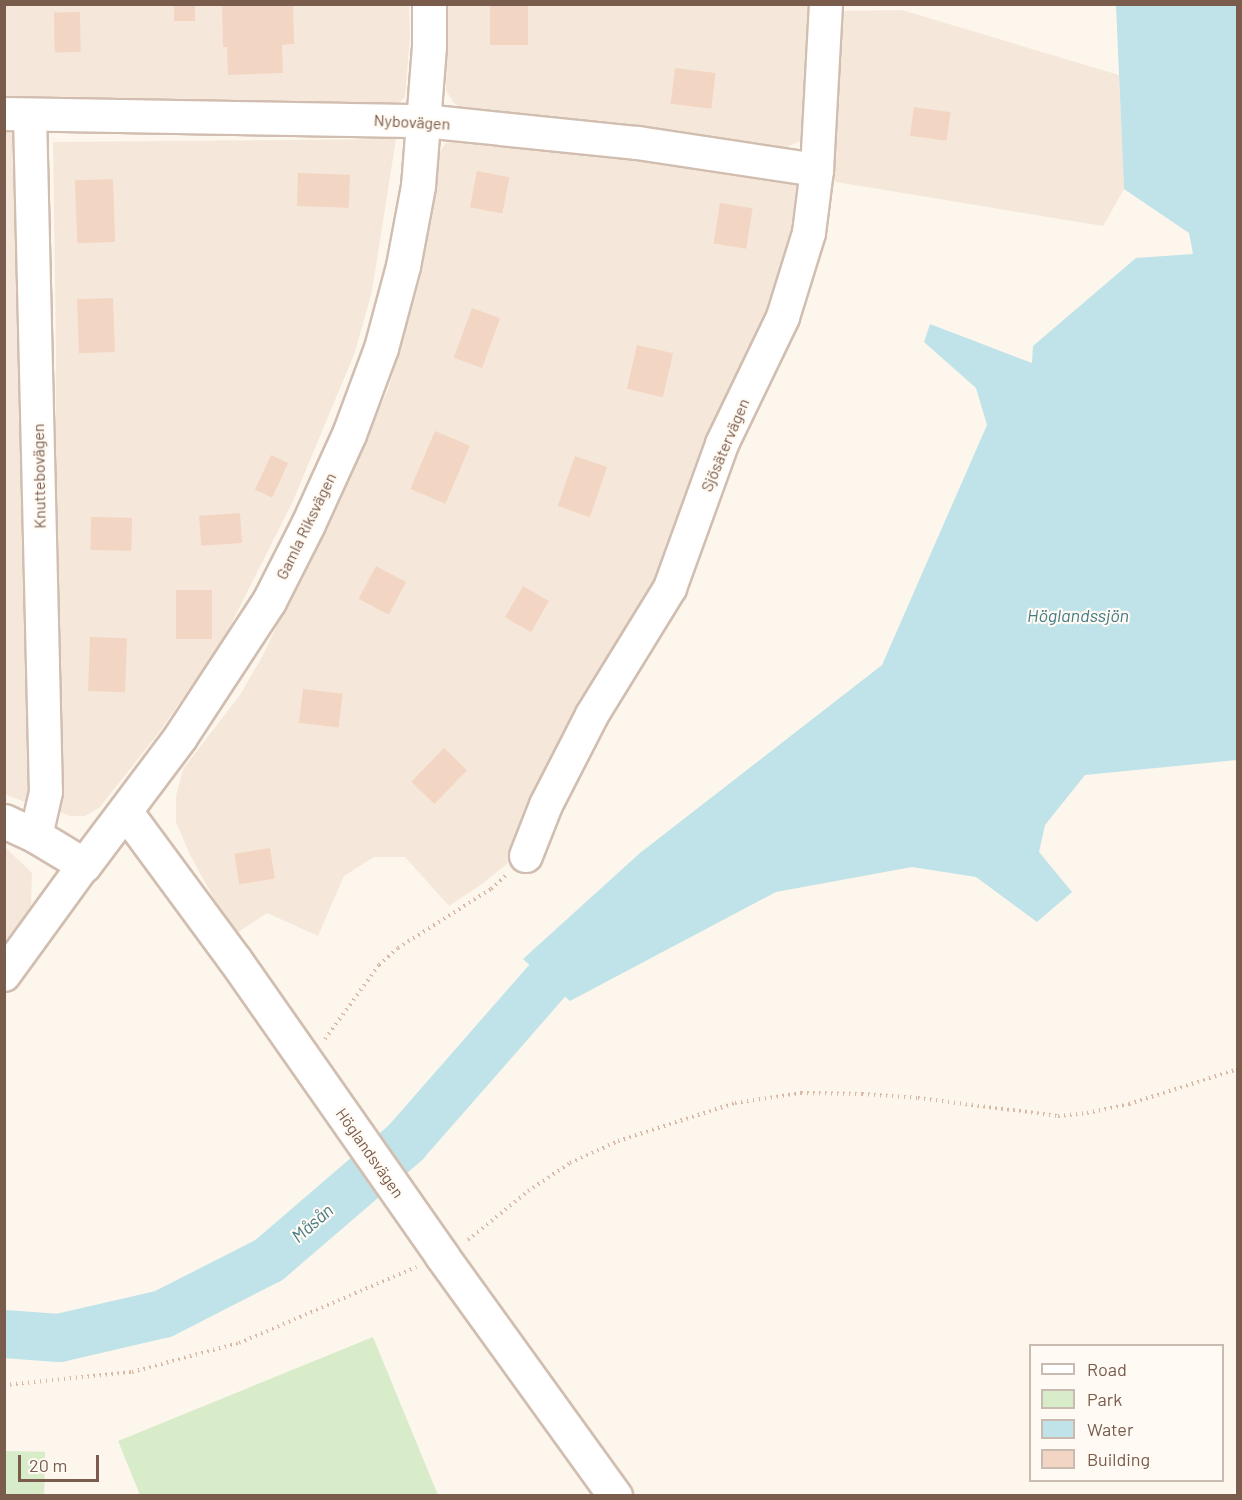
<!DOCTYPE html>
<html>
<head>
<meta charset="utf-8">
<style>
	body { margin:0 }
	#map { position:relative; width:1242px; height:1500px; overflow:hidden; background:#fdf6ec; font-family:Barlow,sans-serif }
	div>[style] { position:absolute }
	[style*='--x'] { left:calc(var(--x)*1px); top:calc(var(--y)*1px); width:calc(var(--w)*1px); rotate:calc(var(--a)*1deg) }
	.residential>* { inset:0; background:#f5e8da }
	.green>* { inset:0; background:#d8ecc9; transform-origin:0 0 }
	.water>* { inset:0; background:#bfe3e8 }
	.river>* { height:48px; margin:-24px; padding:0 24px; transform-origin:24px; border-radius:24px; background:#bfe3e8 }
	.building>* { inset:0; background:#f3d5c3; transform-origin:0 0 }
	.path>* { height:4px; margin-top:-2px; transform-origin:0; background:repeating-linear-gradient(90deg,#d9b8a5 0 1.5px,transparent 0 6px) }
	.roads { filter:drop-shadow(2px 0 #d1beb0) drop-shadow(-2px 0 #d1beb0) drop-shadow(0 2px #d1beb0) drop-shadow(0 -2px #d1beb0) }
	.street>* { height:32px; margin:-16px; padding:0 16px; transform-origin:16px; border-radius:16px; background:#fff }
	.secondary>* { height:33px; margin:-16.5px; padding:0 16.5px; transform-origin:16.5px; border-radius:16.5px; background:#fff }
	span { translate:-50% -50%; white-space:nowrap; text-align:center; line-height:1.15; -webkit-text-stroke:4.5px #fffaf3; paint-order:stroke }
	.street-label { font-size:16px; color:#7a5c4d }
	.water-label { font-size:18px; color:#437c86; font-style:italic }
	.frame { position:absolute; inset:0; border:6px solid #7a5c4d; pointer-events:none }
	.legend { position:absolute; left:1029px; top:1344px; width:195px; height:138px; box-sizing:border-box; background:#fffaf3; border:2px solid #cabbb1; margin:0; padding:8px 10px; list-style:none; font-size:18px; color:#7a5c4d }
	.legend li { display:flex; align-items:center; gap:12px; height:30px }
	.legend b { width:30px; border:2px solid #cabbb1 }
	.scale { position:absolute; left:18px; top:1455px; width:81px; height:27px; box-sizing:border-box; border:3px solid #7a5c4d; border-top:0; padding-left:8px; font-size:18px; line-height:21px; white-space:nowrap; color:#7a5c4d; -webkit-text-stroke:4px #fffaf3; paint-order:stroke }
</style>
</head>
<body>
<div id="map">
	<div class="residential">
		<div style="clip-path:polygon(5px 5px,409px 5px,410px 36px,405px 97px,390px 111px,5px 96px)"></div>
		<div style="clip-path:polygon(447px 5px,815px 5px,801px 141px,773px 153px,468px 114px,453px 102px,446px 90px)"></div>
		<div style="clip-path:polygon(902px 10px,1119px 75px,1124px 189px,1103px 226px,830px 181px,837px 11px)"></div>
		<div style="clip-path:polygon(4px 126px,18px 141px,19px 160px,20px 400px,36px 790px,30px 804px,4px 794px)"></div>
		<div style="clip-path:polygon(457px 136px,778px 174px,798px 185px,804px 204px,767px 319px,662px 573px,508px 863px,482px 884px,449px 906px,405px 857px,374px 857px,344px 876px,318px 936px,267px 913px,234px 935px,190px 855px,176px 822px,176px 796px,183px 769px,240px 695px,262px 657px,388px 390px,421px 277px,439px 153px,445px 144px)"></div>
		<div style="clip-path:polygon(396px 139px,372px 291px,355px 352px,293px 501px,223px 640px,160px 731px,100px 807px,85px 816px,70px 816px,60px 812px,54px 803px,54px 786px,56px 344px,53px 142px)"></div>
		<div style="clip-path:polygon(5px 847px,32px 873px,31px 906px,5px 941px)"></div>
	</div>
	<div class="green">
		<div style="clip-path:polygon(373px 1337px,438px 1495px,140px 1495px,118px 1441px)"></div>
		<div style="left:5px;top:1451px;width:40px;height:44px;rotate:1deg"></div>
	</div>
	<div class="water">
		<div style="clip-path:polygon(1116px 5px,1237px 5px,1237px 760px,1085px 775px,1045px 825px,1039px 852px,1072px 892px,1037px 922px,976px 877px,912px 867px,776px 892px,570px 1001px,523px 959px,640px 853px,882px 665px,987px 425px,976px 388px,924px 342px,930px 324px,1032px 363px,1033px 346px,1136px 258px,1193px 254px,1189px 233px,1124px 189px)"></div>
	</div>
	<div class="river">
		<div style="--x:4;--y:1334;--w:55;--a:4.2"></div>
		<div style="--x:59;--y:1338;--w:107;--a:-13"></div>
		<div style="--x:163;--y:1314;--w:119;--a:-27"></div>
		<div style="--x:269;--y:1260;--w:181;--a:-40.7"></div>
		<div style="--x:406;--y:1142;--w:213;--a:-48.8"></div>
	</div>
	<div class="building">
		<div style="left:174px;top:4px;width:21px;height:17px"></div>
		<div style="clip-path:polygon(222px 4px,293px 4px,294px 44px,282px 45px,283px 73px,228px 75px,227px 47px,223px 47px)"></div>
		<div style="left:490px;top:4px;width:38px;height:41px"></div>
		<div style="left:80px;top:12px;width:40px;height:26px;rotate:89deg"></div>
		<div style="left:675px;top:68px;width:41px;height:36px;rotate:7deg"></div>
		<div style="left:914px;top:107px;width:37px;height:29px;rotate:8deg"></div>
		<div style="left:477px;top:171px;width:33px;height:37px;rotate:11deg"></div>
		<div style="left:298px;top:173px;width:52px;height:33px;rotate:2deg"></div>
		<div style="left:113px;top:179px;width:63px;height:38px;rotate:88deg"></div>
		<div style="left:720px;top:203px;width:33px;height:41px;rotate:9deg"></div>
		<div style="left:113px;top:298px;width:54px;height:36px;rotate:88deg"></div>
		<div style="left:472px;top:308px;width:30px;height:53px;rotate:20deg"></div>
		<div style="left:637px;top:345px;width:37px;height:45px;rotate:13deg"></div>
		<div style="left:435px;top:431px;width:38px;height:63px;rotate:23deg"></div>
		<div style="left:271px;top:455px;width:19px;height:38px;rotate:25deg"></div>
		<div style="left:575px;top:456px;width:34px;height:53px;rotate:19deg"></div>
		<div style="left:240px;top:513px;width:30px;height:41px;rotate:86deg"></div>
		<div style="left:91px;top:517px;width:41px;height:33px;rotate:1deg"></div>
		<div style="left:376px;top:566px;width:34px;height:37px;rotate:28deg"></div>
		<div style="left:523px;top:586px;width:30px;height:36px;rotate:30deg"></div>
		<div style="left:176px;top:590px;width:36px;height:49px"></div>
		<div style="left:90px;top:637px;width:37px;height:54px;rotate:2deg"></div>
		<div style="left:303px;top:689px;width:40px;height:34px;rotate:7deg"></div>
		<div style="left:444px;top:748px;width:32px;height:47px;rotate:44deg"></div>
		<div style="left:270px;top:848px;width:31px;height:36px;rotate:81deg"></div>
	</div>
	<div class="path">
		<div style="--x:325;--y:1039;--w:92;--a:-53.9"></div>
		<div style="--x:379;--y:965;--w:25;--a:-42"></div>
		<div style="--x:398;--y:948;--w:110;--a:-32.4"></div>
		<div style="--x:491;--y:889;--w:21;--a:-43"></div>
		<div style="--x:468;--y:1240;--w:77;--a:-39.2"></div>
		<div style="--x:528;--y:1191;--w:50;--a:-33.7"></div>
		<div style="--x:570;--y:1163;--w:53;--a:-24.6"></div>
		<div style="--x:618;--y:1141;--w:123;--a:-18"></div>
		<div style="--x:735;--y:1103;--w:67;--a:-8.6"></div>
		<div style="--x:801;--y:1093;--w:61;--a:0.9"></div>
		<div style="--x:862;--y:1094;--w:56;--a:4.1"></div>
		<div style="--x:918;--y:1098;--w:141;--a:7.3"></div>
		<div style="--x:1058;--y:1116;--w:29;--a:-6"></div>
		<div style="--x:1087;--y:1113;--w:43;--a:-12.1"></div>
		<div style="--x:1129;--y:1104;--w:114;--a:-17.8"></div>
		<div style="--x:4;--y:1385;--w:129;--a:-5.8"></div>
		<div style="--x:132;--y:1372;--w:111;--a:-15.2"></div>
		<div style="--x:239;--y:1343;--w:193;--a:-23.2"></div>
	</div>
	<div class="roads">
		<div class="street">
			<div style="--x:4;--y:114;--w:420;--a:1"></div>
			<div style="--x:424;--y:121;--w:215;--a:5.9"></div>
			<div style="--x:638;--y:143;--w:181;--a:8.6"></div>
			<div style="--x:30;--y:115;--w:677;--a:88.65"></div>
			<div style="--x:46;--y:792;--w:45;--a:102.8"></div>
			<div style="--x:526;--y:856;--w:55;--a:-68.6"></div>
			<div style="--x:546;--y:805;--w:101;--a:-62.9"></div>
			<div style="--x:592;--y:715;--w:149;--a:-58.4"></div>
			<div style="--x:670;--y:588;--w:153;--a:-70.1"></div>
			<div style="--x:722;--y:444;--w:141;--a:-64.3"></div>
			<div style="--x:783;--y:317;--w:88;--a:-72.8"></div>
			<div style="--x:809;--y:233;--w:64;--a:-82.8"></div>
			<div style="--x:817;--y:170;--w:166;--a:-86.9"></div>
			<div style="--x:4;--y:975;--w:136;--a:-54"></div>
		</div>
		<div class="secondary">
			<div style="--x:125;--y:811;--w:185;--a:53.6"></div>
			<div style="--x:235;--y:960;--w:361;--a:55"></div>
			<div style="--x:442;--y:1256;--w:296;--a:54.2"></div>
			<div style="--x:4;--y:821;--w:35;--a:25"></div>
			<div style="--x:36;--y:836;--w:56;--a:31.1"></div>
			<div style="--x:84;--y:865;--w:160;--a:-53.1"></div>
			<div style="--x:180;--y:737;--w:163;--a:-56.8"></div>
			<div style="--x:269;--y:601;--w:86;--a:-63.1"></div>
			<div style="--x:308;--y:524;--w:99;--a:-65.5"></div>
			<div style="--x:349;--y:434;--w:92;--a:-69.6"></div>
			<div style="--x:381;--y:348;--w:85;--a:-75"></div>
			<div style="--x:403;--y:266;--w:81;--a:-79.4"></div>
			<div style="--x:418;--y:186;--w:141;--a:-85.5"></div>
			<div style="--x:429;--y:45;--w:41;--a:-90"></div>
		</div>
	</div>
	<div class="street-label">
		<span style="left:412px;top:122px;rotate:3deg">Nybovägen</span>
		<span style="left:725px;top:445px;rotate:-67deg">Sjösätervägen</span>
		<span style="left:39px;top:476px;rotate:-91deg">Knuttebovägen</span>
		<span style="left:306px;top:526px;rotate:-64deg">Gamla Riksvägen</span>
		<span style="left:370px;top:1153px;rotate:55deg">Höglandsvägen</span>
	</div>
	<div class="water-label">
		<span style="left:1078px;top:615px">Höglandssjön</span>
		<span style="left:312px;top:1223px;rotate:-41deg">Måsån</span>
	</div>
	<div class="frame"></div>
	<ul class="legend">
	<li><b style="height:8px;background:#fff"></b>Road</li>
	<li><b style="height:16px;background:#d8ecc9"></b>Park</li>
	<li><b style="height:16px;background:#bfe3e8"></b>Water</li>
	<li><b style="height:16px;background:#f3d5c3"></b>Building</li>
	</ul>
	<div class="scale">20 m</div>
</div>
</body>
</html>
